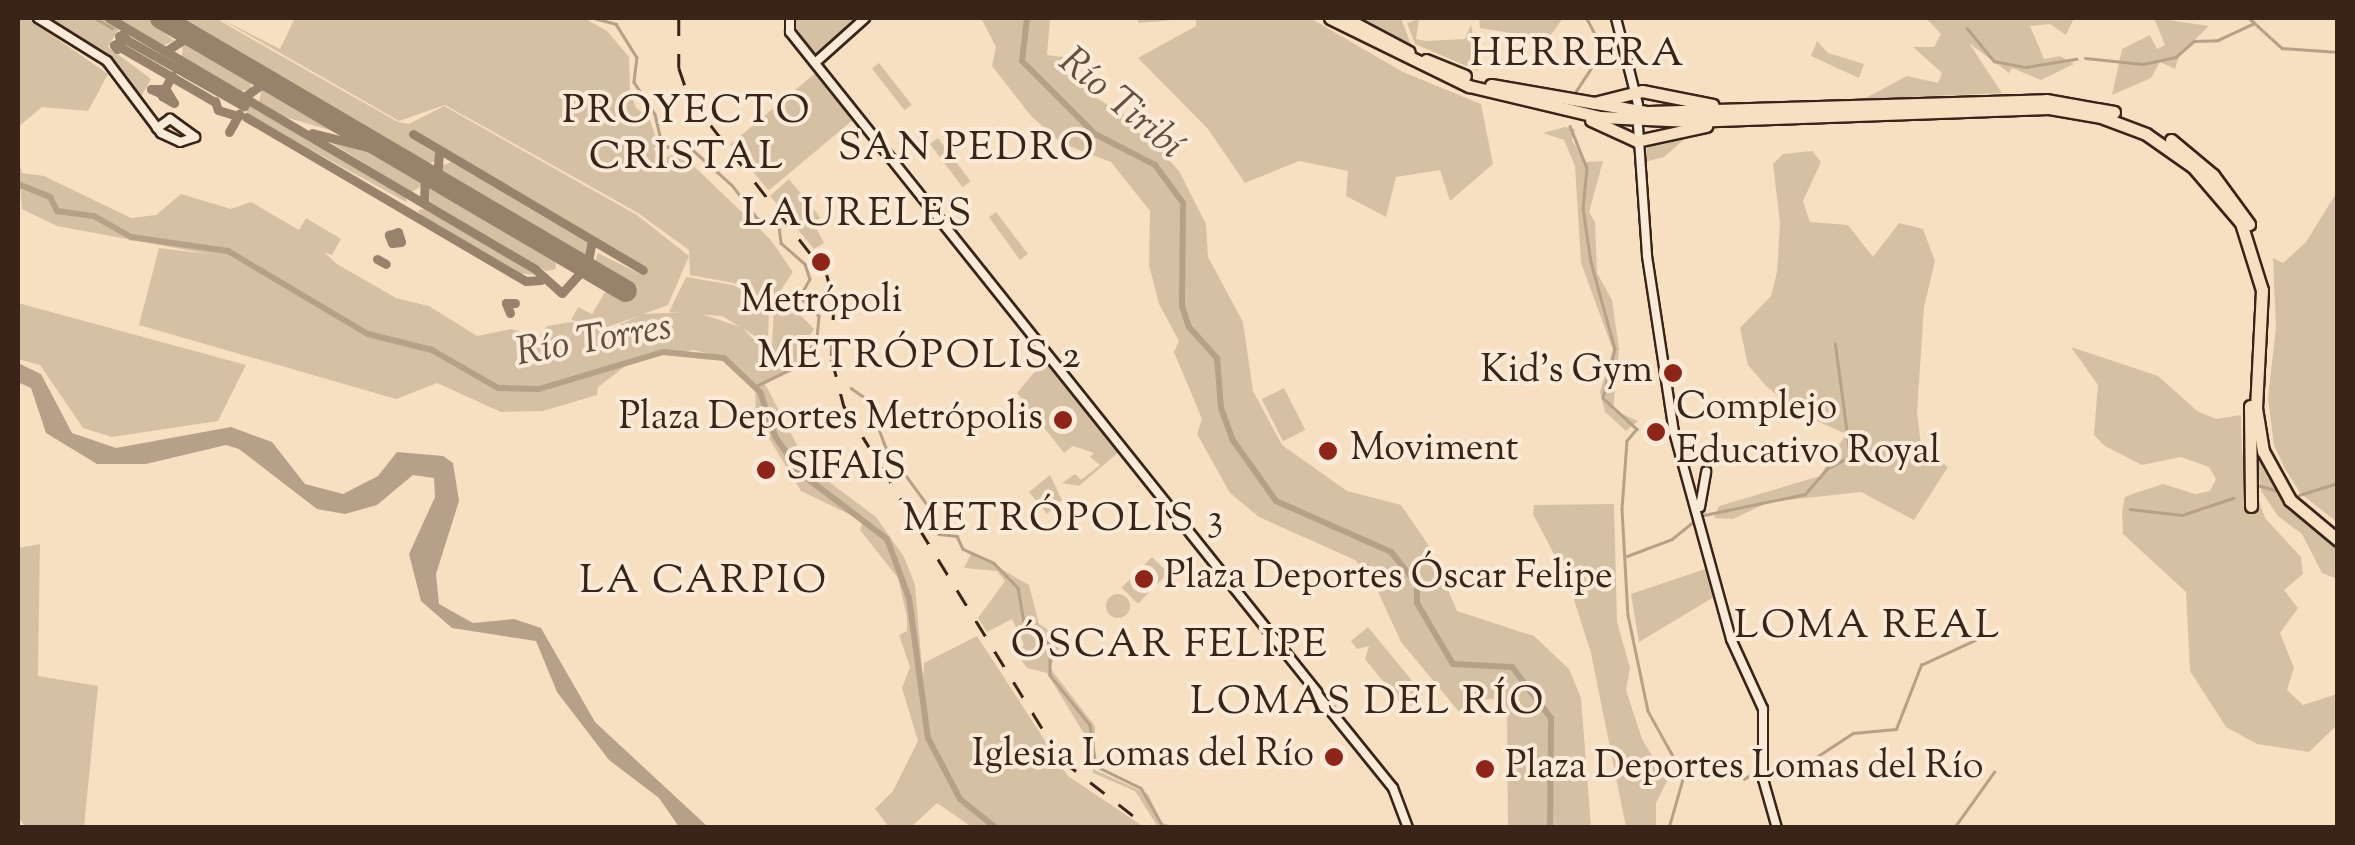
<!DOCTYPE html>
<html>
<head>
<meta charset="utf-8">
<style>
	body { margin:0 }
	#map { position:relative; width:2355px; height:845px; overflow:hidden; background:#f6e0c1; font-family:"Sorts Mill Goudy",serif }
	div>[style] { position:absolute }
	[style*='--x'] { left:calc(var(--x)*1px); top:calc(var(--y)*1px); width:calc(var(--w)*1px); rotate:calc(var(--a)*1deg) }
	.green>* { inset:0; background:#d6c0a4; transform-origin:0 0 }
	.round { border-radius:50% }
	.water>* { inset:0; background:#b6a087 }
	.stream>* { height:2.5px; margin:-1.25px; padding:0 1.25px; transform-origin:1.25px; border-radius:1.25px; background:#b6a087 }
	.river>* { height:6px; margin:-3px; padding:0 3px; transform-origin:3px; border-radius:3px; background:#b6a087 }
	.taxiway>* { height:9px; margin:-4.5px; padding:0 4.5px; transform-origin:4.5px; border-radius:4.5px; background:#98826c }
	.runway>* { height:22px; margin:-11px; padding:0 11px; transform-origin:11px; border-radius:11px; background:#98826c }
	.roads { filter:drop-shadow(2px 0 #392417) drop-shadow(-2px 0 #392417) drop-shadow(0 2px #392417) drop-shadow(0 -2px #392417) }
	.secondary>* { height:8px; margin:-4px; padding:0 4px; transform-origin:4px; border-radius:4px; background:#f9ebd7 }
	.highway>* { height:11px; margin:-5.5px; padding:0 5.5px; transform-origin:5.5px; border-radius:5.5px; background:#f6e0c1 }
	.rail>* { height:2.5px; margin-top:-1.25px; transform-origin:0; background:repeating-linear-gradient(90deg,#392417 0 18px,transparent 0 36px) }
	.dots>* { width:28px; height:28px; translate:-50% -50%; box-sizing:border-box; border:5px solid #f9ebd7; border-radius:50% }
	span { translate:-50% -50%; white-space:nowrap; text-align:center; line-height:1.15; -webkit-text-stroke:8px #f9ebd7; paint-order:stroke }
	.poi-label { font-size:38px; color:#392417 }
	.right { translate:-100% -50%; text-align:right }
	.left { translate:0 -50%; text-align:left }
	.neighbourhood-label { font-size:40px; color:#392417; letter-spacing:2.5px }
	.water-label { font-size:40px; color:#654f3e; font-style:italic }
	.frame { position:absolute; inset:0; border:20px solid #392417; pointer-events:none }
</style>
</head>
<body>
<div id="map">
	<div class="green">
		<div style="clip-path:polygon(18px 18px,27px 18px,108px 74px,88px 111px,42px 107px,18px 127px)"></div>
		<div style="clip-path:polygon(44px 18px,103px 18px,120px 27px,108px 47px,151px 79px,138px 102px,102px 54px)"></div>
		<div style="clip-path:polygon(115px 18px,147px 18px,174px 41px,162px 46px)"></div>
		<div style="clip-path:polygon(176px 18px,215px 18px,398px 122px,409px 124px,444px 106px,637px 215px,689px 256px,668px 305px,608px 327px,571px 320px,578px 307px,592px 314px,607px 289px,629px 301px,635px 289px,594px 265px,598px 253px,640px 274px,644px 267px,414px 132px,411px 138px,435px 153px,435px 161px,425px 165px)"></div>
		<div style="clip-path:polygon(219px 18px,280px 49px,295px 18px,584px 18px,607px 31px,629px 57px,630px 91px,636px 108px,649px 117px,658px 144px,653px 149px,665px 158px,679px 152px,770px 239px,793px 272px,779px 293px,814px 329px,801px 349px,803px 366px,765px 384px,808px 466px,876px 517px,904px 557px,915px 585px,923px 679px,924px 663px,977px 636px,1068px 776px,1144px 827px,972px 827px,937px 803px,911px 827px,889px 827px,875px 809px,893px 791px,918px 741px,902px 688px,910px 667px,899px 635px,907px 631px,907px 617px,898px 578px,860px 530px,863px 521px,801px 491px,756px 417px,755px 387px,724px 358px,694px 350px,636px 358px,598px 387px,597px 395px,543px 411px,501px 412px,437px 383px,396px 399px,139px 325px,159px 248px,208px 254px,57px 226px,22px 209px,18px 158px,22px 173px,44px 176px,131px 218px,156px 215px,181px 194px,231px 209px,251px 202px,299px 230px,306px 218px,341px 239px,332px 255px,324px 252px,337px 264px,396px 298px,429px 306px,477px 336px,511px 329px,539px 337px,547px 326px,571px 322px,609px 330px,642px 314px,695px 312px,741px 327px,767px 352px,772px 346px,774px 304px,734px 283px,690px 275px,689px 250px,638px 213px,445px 105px,399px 121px)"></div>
		<div style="clip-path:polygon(797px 18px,861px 18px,819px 57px,791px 25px)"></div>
		<div style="clip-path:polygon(981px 18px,1050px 18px,1047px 55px,1063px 57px,1093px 96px,1131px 119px,1131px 130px,1147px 136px,1179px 171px,1206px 224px,1208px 257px,1243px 322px,1253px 391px,1282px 445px,1347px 491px,1401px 505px,1429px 546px,1457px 611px,1534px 636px,1569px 669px,1581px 698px,1591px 827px,1508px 827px,1507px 707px,1494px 699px,1473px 700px,1461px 714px,1401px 642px,1374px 583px,1355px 560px,1259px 517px,1230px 493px,1197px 434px,1202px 419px,1174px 352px,1179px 341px,1159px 304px,1149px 265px,1150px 211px,1111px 162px,1061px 143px,1031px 116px,992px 66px,996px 47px)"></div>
		<div style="clip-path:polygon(1138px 18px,1310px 18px,1403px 72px,1481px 104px,1493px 164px,1450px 201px,1440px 170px,1396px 177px,1386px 217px,1346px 196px,1348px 171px,1299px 161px,1245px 183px,1208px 129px,1138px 58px,1196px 26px,1196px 18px,1138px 23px)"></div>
		<div style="clip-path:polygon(1363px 18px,1401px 18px,1411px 45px)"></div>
		<div style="clip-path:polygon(1479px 18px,1563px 18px,1548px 39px,1480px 28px)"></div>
		<div style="clip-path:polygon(1926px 18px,2074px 18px,2066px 35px,2050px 24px,2030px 26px,2044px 59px,2060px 56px,2074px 64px,2041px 80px,2012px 68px,2009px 73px,1969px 43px,2002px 93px,1864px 99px,1907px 76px,1938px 83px,1942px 73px,1913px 47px,1934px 47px,1941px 34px)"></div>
		<div style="clip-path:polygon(2154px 18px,2209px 26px,2179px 55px,2175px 69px,2160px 62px,2151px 78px,2112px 95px,2122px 49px,2150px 35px,2157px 49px,2165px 45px)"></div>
		<div style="clip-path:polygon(1419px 19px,1416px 39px,1425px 41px,1465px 39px,1471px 24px,1478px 71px,1415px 44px,1407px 23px)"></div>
		<div style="clip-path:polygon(1817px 41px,1828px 53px,1864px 64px,1859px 78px,1811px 56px)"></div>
		<div style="clip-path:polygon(183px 43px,250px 78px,251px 89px,241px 91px,182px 56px)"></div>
		<div style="left:879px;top:63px;width:53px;height:9px;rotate:52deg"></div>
		<div style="left:819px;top:70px;width:60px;height:116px;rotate:50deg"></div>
		<div style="clip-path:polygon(262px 89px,270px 91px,343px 134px,285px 117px,259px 102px)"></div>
		<div style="clip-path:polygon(250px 105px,404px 196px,408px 203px,246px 114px)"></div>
		<div style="clip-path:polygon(1565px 127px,1575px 129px,1572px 140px,1586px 162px,1603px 161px,1589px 212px,1595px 222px,1597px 273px,1612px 300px,1619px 349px,1613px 410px,1638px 421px,1626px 431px,1605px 412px,1600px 392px,1613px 350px,1581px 263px,1575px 166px,1564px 140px,1543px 133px)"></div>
		<div style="clip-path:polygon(1688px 136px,1664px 157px,1644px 162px,1648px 144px)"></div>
		<div style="left:938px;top:138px;width:54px;height:10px;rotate:53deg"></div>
		<div style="clip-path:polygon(330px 142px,373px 152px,420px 179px,421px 186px,412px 192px)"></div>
		<div style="clip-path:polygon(1812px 151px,1821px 162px,1803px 201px,1810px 222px,1848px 225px,1873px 257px,1899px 223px,1923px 229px,1935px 261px,1924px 307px,1917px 412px,1921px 446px,1948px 467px,1914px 520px,1861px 492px,1769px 502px,1733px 519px,1714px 518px,1719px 506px,1820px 476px,1846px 434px,1799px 413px,1766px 386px,1748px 365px,1740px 328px,1771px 296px,1777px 272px,1780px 223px,1773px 164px,1783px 154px)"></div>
		<div style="clip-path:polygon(451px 162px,588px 243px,587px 254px,579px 256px,444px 176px,441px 166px)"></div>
		<div style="clip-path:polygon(789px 179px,820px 217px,816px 228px,824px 243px,814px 249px,770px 196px)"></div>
		<div style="clip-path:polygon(430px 188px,555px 259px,556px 269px,546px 271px,430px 202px)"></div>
		<div style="clip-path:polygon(2337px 192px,2335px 283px,2337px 522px,2301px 494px,2285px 469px,2274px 445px,2268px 398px,2276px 327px,2273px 258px,2283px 263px,2306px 242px)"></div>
		<div style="clip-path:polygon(425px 209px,532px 272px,533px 275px,518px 273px,422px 217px,418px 210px)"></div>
		<div style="clip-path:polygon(996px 212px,1028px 254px,1020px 260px,989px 217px)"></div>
		<div style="clip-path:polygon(686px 277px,733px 285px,769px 303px,768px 344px,722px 316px,669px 312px)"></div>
		<div style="clip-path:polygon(18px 303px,246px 365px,218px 421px,112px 437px,83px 428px,40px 365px,18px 359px)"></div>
		<div style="clip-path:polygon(2071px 347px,2158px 376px,2197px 411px,2216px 419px,2241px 415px,2242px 452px,2265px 518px,2301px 557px,2303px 574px,2284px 590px,2298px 608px,2280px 633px,2294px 668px,2287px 690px,2303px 705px,2337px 694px,2337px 725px,2309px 752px,2257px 744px,2226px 727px,2190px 671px,2186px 592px,2123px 534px,2122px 512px,2125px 497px,2135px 493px,2163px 484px,2195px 494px,2210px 491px,2216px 479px,2209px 467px,2181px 457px,2142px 465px,2105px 446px,2094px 435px,2098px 385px)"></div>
		<div style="clip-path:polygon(1046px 358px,1120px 451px,1079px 486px,1062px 483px,1075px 474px,1081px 480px,1100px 465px,1090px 457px,1094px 453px,1073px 446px,1064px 453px,1017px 393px)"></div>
		<div style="left:1284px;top:388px;width:47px;height:25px;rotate:63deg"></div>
		<div style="clip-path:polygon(2252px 423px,2280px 496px,2337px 545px,2337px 579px,2322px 573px,2302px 534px,2278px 516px,2261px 491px)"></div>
		<div style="clip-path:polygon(1050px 475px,1062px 500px,1047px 514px,1029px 492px)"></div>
		<div style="clip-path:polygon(1614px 504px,1617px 622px,1630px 668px,1626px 690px,1642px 739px,1667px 781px,1656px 803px,1656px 827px,1626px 827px,1591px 653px,1568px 581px,1533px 514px,1534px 505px)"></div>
		<div style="clip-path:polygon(40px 544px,38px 676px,98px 686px,84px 827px,26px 827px,18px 818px,18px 548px)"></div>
		<div style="clip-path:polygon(972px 552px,1029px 585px,1039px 624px,1063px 640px,1050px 668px,1095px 726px,1095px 770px,1148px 794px,1162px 823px,1177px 827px,1158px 827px,1135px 791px,1093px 773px,1091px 745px,1047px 673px,1027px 668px,1017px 654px,1024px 644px,1012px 619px,987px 632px,978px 618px,1005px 581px,997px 571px,964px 568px)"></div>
		<div style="left:1152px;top:557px;width:23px;height:43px;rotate:45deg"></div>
		<div style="clip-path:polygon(1711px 567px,1719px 594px,1639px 642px,1631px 594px)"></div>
		<div class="round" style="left:1106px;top:594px;width:24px;height:24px"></div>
		<div style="clip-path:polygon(1368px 627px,1423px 694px,1406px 710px,1365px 659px,1369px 646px,1357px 649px,1351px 641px)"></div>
	</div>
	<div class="water">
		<div style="clip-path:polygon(18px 363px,41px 374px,72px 433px,116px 448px,231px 427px,272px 442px,305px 484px,343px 494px,378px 476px,397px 452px,443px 456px,453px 463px,459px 501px,436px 574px,439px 604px,473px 623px,514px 619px,541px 628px,595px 722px,708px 827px,679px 827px,659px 798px,609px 760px,557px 692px,536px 641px,452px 628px,421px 601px,409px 554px,435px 497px,434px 478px,413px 475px,377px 505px,345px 514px,317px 509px,239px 449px,226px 445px,146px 464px,97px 464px,46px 433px,31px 388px,18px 382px)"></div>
	</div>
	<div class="stream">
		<div style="--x:95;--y:18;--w:20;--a:30"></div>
		<div style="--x:594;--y:18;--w:23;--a:15"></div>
		<div style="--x:616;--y:24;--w:39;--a:58"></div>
		<div style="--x:637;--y:57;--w:25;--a:97"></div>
		<div style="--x:634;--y:82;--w:38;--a:57"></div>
		<div style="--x:655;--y:114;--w:27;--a:77"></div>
		<div style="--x:661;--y:140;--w:9;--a:49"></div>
		<div style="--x:667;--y:147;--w:18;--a:-16"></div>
		<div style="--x:684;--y:142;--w:64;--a:41.9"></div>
		<div style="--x:732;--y:185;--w:41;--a:52.9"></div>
		<div style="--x:757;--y:218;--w:23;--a:20"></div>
		<div style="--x:779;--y:226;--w:17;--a:83"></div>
		<div style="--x:781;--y:243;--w:32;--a:41"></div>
		<div style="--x:805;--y:264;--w:16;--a:72"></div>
		<div style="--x:810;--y:279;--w:21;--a:119"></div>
		<div style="--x:800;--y:297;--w:27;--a:45"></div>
		<div style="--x:819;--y:316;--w:22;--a:95"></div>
		<div style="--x:817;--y:338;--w:32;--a:122"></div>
		<div style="--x:800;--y:365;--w:50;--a:153.9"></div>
		<div style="--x:2249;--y:18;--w:45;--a:42.3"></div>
		<div style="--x:2282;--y:48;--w:56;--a:4.1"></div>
		<div style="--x:1967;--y:28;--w:43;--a:50.7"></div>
		<div style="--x:1994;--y:61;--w:33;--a:11"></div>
		<div style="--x:2026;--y:67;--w:51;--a:-9.1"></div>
		<div style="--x:2085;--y:58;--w:58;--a:5.9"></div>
		<div style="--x:2143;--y:64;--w:34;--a:-12"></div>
		<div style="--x:2176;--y:57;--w:24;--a:-42"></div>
		<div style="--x:2194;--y:41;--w:24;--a:-2"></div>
		<div style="--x:2218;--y:40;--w:40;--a:-25"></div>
		<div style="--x:1574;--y:94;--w:53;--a:-56.6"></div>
		<div style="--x:1603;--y:50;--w:36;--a:-118"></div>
		<div style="--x:1570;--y:126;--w:45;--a:68"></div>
		<div style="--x:1587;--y:168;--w:40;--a:95.7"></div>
		<div style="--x:1583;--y:208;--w:55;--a:81.6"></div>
		<div style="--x:1591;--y:262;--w:90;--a:74.6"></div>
		<div style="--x:1615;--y:349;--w:50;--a:103.8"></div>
		<div style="--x:1603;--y:398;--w:46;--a:42.4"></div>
		<div style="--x:1637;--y:429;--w:16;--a:130"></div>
		<div style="--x:1627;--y:441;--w:68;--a:94.2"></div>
		<div style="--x:1622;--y:509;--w:106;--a:86.8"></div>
		<div style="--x:1628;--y:615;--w:98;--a:78.2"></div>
		<div style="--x:1648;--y:711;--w:74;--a:61"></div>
		<div style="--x:1684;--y:776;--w:54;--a:106.1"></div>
		<div style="--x:851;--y:388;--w:21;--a:35"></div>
		<div style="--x:868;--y:400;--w:51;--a:69.4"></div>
		<div style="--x:886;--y:448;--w:77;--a:54"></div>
		<div style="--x:931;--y:510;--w:25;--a:72"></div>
		<div style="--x:939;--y:534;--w:18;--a:6"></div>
		<div style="--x:957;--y:536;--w:14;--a:65"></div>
		<div style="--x:963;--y:549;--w:34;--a:24"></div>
		<div style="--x:994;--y:563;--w:35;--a:46"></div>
		<div style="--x:1018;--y:588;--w:36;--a:80"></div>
		<div style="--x:1024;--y:623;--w:33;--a:39"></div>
		<div style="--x:1050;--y:644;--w:31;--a:90"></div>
		<div style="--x:1050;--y:675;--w:64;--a:51.3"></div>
		<div style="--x:1090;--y:725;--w:41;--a:81.7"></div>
		<div style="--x:1096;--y:766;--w:50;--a:26.1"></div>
		<div style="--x:1141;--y:788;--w:46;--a:60.1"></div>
		<div style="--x:2257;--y:485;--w:25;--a:16"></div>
		<div style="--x:2299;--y:495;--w:41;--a:-17.1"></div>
		<div style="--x:2130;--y:509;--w:52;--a:6.6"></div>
		<div style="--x:2182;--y:515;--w:54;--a:-18.4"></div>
		<div style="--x:1704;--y:515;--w:103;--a:-11.7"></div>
		<div style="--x:1805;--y:494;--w:35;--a:-49"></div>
		<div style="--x:1828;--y:468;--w:25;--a:-27"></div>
		<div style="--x:1850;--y:457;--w:114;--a:-97.6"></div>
		<div style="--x:1627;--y:556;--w:48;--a:-20.7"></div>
		<div style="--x:1672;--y:539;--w:32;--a:-39"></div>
		<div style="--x:1766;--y:771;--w:23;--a:10"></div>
		<div style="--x:1789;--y:775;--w:77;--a:-33.3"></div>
		<div style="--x:1853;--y:733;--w:43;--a:-5.3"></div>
		<div style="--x:1896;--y:729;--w:69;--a:-68.7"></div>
		<div style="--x:1921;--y:665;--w:60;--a:-24.8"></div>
		<div style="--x:1744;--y:779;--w:17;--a:-33"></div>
		<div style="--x:1954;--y:828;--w:69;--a:-54.5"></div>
	</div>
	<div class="river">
		<div style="--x:1027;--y:18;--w:43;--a:96.6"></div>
		<div style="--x:1022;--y:61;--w:103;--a:45"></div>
		<div style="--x:1095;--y:134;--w:68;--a:27.3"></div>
		<div style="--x:1155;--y:165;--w:47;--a:53.6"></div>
		<div style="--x:1183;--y:203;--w:103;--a:90.6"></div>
		<div style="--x:1182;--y:306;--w:22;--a:72"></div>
		<div style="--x:1189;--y:327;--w:42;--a:47.9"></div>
		<div style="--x:1217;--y:358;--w:50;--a:85.4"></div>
		<div style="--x:1221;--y:408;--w:33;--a:70"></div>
		<div style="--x:1232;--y:439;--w:76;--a:54.6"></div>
		<div style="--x:1276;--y:501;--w:126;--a:23.9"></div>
		<div style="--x:1391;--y:552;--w:41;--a:50.9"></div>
		<div style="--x:1417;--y:584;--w:19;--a:90"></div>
		<div style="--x:1417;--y:603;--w:71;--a:59.5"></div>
		<div style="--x:1453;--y:664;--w:59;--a:2.9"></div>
		<div style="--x:1512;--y:667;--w:64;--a:52.6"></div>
		<div style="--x:1551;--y:718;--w:110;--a:90.5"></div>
		<div style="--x:18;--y:184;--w:35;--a:22"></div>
		<div style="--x:50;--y:197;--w:16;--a:63"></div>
		<div style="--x:57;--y:211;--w:37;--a:8"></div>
		<div style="--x:94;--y:216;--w:43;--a:29.6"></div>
		<div style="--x:131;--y:237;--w:98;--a:8.2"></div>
		<div style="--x:228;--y:251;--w:163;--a:30.7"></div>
		<div style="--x:368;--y:334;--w:66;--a:14"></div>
		<div style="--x:432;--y:350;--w:76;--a:29.9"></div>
		<div style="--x:498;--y:388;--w:41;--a:1.4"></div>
		<div style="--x:539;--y:389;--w:129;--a:-16.6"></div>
		<div style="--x:663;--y:352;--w:61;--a:5.6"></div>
		<div style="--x:724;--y:358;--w:50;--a:43.4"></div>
		<div style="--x:760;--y:392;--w:46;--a:71.2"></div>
		<div style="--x:775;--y:436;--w:43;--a:56.3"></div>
		<div style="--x:799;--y:472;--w:111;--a:37.3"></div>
		<div style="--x:887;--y:539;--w:63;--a:69.6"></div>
		<div style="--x:909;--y:598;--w:141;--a:82.3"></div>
		<div style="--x:928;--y:738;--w:69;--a:62.3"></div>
		<div style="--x:960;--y:799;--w:46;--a:38.9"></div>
	</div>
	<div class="taxiway">
		<div style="--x:109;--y:18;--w:494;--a:30.5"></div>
		<div style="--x:535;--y:269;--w:36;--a:42"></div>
		<div style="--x:562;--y:293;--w:28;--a:-48"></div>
		<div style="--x:581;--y:272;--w:10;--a:-114"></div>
		<div style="--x:577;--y:263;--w:11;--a:-10"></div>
		<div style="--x:588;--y:261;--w:20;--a:-79"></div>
		<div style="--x:123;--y:34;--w:4;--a:63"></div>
		<div style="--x:125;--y:38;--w:4;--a:153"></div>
		<div style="--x:121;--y:40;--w:4;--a:-117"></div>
		<div style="--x:119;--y:36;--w:4;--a:-27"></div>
		<div style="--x:125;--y:39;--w:137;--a:29.4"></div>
		<div style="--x:118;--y:43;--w:4;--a:56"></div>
		<div style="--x:120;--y:46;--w:4;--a:135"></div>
		<div style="--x:117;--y:49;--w:5;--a:-127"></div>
		<div style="--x:114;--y:45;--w:4;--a:-27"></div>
		<div style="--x:120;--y:47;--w:110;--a:30.1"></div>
		<div style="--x:166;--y:51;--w:30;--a:-33"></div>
		<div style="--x:165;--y:88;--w:17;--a:59"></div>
		<div style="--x:174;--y:103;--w:14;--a:-150"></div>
		<div style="--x:162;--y:96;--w:2;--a:-90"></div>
		<div style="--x:162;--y:94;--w:21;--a:-62"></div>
		<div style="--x:162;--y:94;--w:12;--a:-156"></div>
		<div style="--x:151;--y:89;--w:13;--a:0"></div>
		<div style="--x:244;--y:97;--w:29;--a:-35"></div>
		<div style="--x:215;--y:101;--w:9;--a:72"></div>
		<div style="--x:218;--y:110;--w:21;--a:17"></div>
		<div style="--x:246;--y:117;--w:324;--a:30.4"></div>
		<div style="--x:526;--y:281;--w:15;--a:-4"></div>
		<div style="--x:229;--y:132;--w:21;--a:-61"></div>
		<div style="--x:312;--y:133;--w:81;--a:14.2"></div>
		<div style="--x:413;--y:134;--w:267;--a:30.6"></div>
		<div style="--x:427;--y:183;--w:10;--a:-17"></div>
		<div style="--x:437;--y:180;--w:30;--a:-86"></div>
		<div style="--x:424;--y:203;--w:30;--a:-88"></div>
		<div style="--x:425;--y:173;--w:10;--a:-17"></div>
		<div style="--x:398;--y:232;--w:10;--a:73"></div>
		<div style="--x:401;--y:242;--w:9;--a:174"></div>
		<div style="--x:392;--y:243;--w:9;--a:-111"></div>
		<div style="--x:389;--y:235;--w:9;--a:-18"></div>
		<div style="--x:377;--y:259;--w:10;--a:29"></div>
		<div style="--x:510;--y:313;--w:11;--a:-112"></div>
		<div style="--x:506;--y:303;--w:9;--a:0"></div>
	</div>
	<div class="runway">
		<div style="--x:161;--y:18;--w:539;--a:30.42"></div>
	</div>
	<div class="roads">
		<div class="secondary">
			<div style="--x:38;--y:18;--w:81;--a:31.9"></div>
			<div style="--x:107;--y:61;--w:90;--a:53.1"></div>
			<div style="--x:161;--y:133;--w:21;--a:25"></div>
			<div style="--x:180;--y:142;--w:16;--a:-18"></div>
			<div style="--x:195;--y:137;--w:31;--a:-144"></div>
			<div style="--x:170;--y:119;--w:16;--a:145"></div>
			<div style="--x:790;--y:18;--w:14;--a:90"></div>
			<div style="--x:790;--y:32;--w:845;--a:51.39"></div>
			<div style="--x:1616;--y:18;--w:89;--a:75.7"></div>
			<div style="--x:816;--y:62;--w:66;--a:-41.9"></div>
			<div style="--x:1638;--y:126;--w:130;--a:86"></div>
			<div style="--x:1647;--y:256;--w:178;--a:81.3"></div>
			<div style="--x:1674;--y:432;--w:215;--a:74.6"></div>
			<div style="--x:1731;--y:639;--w:77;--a:65.4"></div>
			<div style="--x:1763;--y:709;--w:70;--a:90"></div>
			<div style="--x:1763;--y:779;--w:51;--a:74.1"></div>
			<div style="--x:1700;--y:507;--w:36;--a:-80"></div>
			<div style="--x:1313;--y:689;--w:127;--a:51.1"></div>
			<div style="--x:1393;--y:788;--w:43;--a:69.4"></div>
		</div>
		<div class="highway">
			<div style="--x:1330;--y:18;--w:155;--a:26.1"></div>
			<div style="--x:1469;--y:86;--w:135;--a:13.3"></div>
			<div style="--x:1600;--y:117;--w:91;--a:2.5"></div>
			<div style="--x:1691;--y:121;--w:358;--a:-2.1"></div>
			<div style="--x:2049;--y:108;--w:53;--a:9.8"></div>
			<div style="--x:2101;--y:117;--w:48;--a:20.7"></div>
			<div style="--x:2146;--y:134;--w:57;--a:35.1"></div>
			<div style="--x:2193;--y:167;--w:74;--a:49.4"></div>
			<div style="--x:2241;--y:223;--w:70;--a:72.6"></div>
			<div style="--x:2262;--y:290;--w:118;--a:92.9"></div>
			<div style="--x:2256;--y:408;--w:44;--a:80.8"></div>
			<div style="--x:2263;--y:451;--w:56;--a:61.1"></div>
			<div style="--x:2290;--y:500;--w:62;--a:39.8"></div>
			<div style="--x:1345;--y:18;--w:72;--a:28"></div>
			<div style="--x:1426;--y:60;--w:42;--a:22.3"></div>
			<div style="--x:1491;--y:85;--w:159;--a:9.8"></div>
			<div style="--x:1648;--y:112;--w:398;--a:-1.7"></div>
			<div style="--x:2046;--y:100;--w:69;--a:10"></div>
			<div style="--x:1594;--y:103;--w:49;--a:-14"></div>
			<div style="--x:1642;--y:91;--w:72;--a:11.2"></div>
			<div style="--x:1591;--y:120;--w:51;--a:24.5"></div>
			<div style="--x:1637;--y:141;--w:71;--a:-12.3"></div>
			<div style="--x:2171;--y:140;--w:55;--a:39.8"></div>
			<div style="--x:2213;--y:175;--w:61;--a:53.7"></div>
			<div style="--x:2250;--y:406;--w:100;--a:89.4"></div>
		</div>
	</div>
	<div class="rail">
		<div style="--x:679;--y:18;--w:50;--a:90"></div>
		<div style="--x:679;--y:68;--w:31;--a:71"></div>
		<div style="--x:689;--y:97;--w:225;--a:52.2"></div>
		<div style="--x:827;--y:275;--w:28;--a:75"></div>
		<div style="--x:834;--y:302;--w:57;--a:92"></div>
		<div style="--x:832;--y:359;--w:49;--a:75.7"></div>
		<div style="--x:844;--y:406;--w:416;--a:58.4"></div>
		<div style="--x:1062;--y:760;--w:110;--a:38"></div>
	</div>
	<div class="dots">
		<div style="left:821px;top:262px;background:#8f2418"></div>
		<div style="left:1673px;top:373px;background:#8f2418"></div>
		<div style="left:1063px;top:420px;background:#8f2418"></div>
		<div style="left:1656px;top:432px;background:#8f2418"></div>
		<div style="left:1328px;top:451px;background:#8f2418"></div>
		<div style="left:766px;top:470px;background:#8f2418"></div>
		<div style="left:1144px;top:579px;background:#8f2418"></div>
		<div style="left:1334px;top:757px;background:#8f2418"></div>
		<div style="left:1485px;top:769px;background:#8f2418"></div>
	</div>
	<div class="poi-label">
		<span style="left:821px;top:303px">Metrópoli</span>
		<span class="right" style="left:1653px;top:373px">Kid's Gym</span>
		<span class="left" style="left:1676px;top:432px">Complejo<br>Educativo Royal</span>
		<span class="right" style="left:1043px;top:420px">Plaza Deportes Metrópolis</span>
		<span class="left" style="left:1350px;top:451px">Moviment</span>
		<span class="left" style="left:786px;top:470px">SIFAIS</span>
		<span class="left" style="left:1164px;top:579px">Plaza Deportes Óscar Felipe</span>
		<span class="right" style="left:1314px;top:757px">Iglesia Lomas del Río</span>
		<span class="left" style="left:1505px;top:769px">Plaza Deportes Lomas del Río</span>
	</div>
	<div class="neighbourhood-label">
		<span style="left:1578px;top:56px">HERRERA</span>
		<span style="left:687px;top:136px">PROYECTO<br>CRISTAL</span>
		<span style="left:967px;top:150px">SAN PEDRO</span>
		<span style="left:858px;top:216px">LAURELES</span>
		<span style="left:920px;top:358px">METRÓPOLIS 2</span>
		<span style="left:1064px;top:521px">METRÓPOLIS 3</span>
		<span style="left:704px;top:583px">LA CARPIO</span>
		<span style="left:1868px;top:628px">LOMA REAL</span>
		<span style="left:1170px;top:647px">ÓSCAR FELIPE</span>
		<span style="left:1368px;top:704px">LOMAS DEL RÍO</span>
	</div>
	<div class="water-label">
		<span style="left:1120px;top:105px;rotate:40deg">Río Tiribí</span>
		<span style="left:594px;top:342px;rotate:-10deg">Río Torres</span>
	</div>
	<div class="frame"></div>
</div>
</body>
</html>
